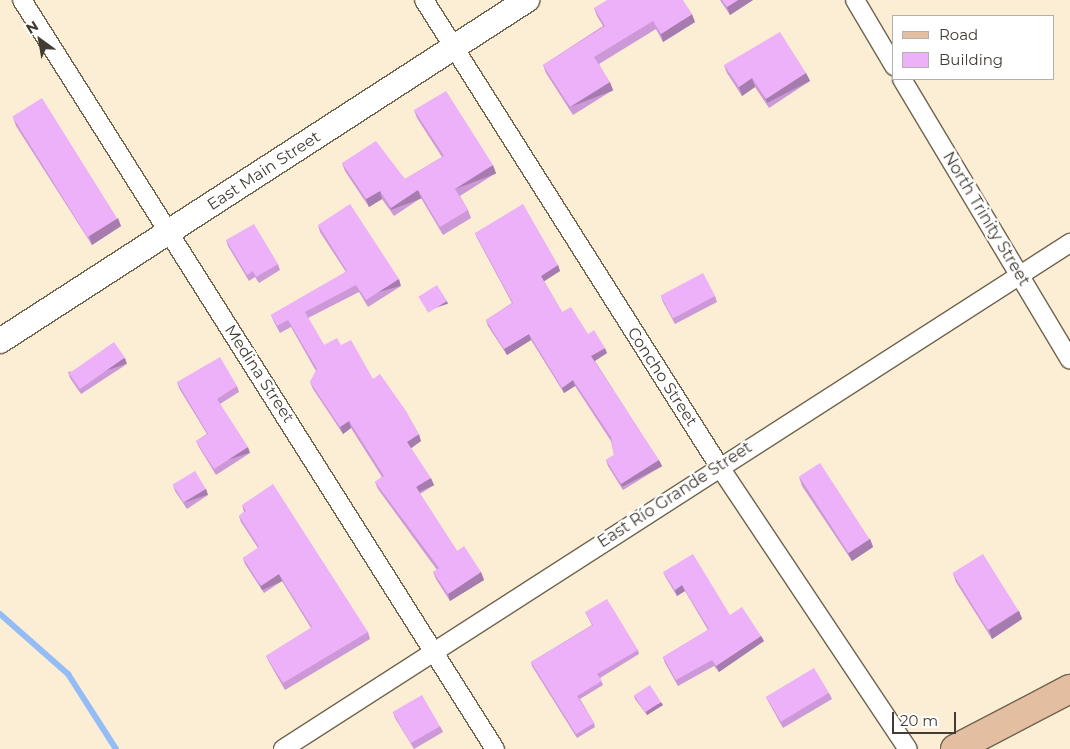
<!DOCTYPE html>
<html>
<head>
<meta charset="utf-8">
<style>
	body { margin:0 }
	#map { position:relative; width:1070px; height:749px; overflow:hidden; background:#fbeed4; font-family:Montserrat,sans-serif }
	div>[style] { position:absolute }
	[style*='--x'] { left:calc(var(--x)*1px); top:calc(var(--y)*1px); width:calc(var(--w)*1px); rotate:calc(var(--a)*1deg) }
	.stream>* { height:6px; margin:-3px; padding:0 3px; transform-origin:3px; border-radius:3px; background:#94bcf7 }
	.roads { filter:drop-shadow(1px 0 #6f644e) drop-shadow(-1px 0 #6f644e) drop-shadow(0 1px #6f644e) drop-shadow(0 -1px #6f644e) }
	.minor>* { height:18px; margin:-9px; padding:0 9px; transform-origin:9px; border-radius:9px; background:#fff }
	.secondary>* { height:24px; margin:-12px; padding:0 12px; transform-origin:12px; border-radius:12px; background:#fff }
	.primary>* { height:28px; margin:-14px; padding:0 14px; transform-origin:14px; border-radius:14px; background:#e3bea0 }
	.wall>* { inset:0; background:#cc98d7 }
	.shaded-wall>* { inset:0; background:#a67caf; transform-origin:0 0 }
	.building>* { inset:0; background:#edb1fa; transform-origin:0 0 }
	span { translate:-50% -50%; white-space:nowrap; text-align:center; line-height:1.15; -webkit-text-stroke:4.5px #fff; paint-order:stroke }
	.street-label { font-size:16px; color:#423c32 }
	.legend { position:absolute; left:892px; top:15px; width:162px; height:65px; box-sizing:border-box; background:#fff; border:1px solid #b3b1ad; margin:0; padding:6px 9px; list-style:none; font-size:15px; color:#423c32 }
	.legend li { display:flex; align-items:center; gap:10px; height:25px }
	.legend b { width:25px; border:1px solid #b3b1ad }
	.north { position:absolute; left:15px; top:15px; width:50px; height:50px; -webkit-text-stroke:4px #fff; paint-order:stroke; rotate:328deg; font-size:14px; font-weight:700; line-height:20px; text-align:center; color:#423c32 }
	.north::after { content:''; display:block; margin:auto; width:18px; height:22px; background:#423c32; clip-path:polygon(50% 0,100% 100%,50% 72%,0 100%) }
	.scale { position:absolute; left:892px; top:712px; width:64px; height:22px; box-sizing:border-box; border:2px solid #423c32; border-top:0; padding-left:6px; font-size:15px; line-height:18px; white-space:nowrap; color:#423c32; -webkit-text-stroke:4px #fff; paint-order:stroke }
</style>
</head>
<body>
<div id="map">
	<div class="stream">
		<div style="--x:0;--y:614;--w:91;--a:41.4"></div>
		<div style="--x:68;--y:674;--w:89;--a:57.4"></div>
	</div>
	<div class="roads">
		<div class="minor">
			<div style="--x:22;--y:0;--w:886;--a:57.73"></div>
			<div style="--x:424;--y:0;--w:552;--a:57.66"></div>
			<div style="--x:719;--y:466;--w:340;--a:56.3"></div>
			<div style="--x:855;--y:0;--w:77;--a:59.4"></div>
			<div style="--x:902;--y:79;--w:327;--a:59.1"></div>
			<div style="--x:283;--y:749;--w:936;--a:-32.74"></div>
		</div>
		<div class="secondary">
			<div style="--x:0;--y:341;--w:628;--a:-32.91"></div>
		</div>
		<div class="primary">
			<div style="--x:955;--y:749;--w:130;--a:-27.6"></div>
		</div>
	</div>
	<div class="wall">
		<div style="clip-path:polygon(720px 0,753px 0,730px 15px)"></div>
		<div style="clip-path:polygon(594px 8px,695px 22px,663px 42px,656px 29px,599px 64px,613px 90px,573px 115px,546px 73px,543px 65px,603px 26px,597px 16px)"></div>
		<div style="clip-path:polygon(724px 65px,806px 73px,810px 81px,769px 108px,755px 87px,742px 96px,727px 73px)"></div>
		<div style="clip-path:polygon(414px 110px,496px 173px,460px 196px,468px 210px,471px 218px,443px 235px,421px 198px,394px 216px,382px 199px,369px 207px,345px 171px,342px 163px,405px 179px,442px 157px,417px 118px)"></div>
		<div style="clip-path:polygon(13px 117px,121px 226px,92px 245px,16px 126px)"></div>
		<div style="clip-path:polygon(318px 225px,401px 286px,368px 307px,359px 292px,308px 318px,324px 345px,341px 345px,373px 379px,421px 441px,411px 448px,434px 485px,420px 494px,457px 551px,481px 572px,484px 580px,450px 601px,436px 579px,433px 572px,437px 570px,378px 489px,375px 482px,382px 477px,351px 428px,343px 434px,313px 389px,310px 382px,316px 371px,291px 327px,280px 333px,274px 322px,271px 315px,346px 272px,320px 232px)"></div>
		<div style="clip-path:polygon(475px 233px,558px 265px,560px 271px,544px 281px,562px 312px,588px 334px,607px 353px,595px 361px,662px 466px,623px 490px,608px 466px,606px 460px,614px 455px,611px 441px,575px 386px,564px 393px,531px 340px,507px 355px,488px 326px,486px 320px,512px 303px,477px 238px)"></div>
		<div style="clip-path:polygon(226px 240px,278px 264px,280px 270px,259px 283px,255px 277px,249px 281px,228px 246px)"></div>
		<div style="clip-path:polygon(661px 296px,715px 296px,717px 302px,675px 324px,663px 302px)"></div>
		<div style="clip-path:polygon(127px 364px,81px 394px,70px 378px,68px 372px)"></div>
		<div style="clip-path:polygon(177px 382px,237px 386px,239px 392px,220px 404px,250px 453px,216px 475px,199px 447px,196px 441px,207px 434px,179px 388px)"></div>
		<div style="clip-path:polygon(799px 477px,870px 539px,873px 547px,852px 561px,802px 486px)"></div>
		<div style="clip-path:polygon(173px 485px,206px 489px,208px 495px,187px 509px,175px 491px)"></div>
		<div style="clip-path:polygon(242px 505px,368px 632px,370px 639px,285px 690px,269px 662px,266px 656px,311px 628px,282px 581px,264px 593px,245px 564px,243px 558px,258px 548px,241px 522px,239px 516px,244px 512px)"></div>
		<div style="clip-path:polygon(663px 572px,761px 636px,764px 641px,719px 672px,714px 666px,678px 686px,665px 663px,663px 657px,708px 630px,685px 591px,677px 596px,666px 578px)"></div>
		<div style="clip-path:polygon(953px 574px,1019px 611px,1022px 619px,992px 639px,956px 582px)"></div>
		<div style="clip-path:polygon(585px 612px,638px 650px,639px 654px,600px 678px,603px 685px,580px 699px,594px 723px,595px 727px,577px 738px,532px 666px,531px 662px,592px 625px)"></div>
		<div style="clip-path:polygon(829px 693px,832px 699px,783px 728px,769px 703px,766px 697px)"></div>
		<div style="clip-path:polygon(634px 696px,663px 705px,647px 715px,635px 699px)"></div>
		<div style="clip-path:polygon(393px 712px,440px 726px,443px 732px,414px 749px,395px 718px)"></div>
	</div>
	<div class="shaded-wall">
		<div style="clip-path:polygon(738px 0,753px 0,730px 15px,727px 7px)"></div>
		<div style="clip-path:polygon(692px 14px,695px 22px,663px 42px,661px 34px)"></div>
		<div style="left:806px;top:73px;width:9px;height:48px;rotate:63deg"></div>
		<div style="clip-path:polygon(752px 78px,755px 87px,742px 96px,739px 87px)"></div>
		<div style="left:610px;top:82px;width:9px;height:47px;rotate:69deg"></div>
		<div style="left:493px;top:165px;width:9px;height:45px;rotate:69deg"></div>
		<div style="left:418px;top:190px;width:9px;height:32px;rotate:69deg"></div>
		<div style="clip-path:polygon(380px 191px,382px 199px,369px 207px,366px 199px)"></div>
		<div style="clip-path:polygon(118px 218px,121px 226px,92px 245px,89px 236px)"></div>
		<div style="clip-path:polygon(558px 265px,560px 271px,543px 282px,541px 276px)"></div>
		<div style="left:399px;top:279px;width:7px;height:39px;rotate:74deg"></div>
		<div style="left:447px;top:301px;width:3px;height:22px;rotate:72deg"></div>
		<div style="clip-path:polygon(529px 334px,531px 340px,507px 355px,504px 349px)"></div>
		<div style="clip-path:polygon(605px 348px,607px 353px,593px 362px,591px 356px)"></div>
		<div style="left:125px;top:358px;width:6px;height:55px;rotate:72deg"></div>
		<div style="clip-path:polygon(573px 380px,575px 386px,564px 393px,562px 388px)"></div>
		<div style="clip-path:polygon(349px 421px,351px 428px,343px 434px,340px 427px)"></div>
		<div style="clip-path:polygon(419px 434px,421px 441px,410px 449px,407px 442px)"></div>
		<div style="left:248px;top:447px;width:6px;height:40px;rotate:72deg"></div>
		<div style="left:659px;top:460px;width:7px;height:45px;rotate:63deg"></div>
		<div style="left:431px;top:478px;width:8px;height:17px;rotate:67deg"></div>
		<div style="left:206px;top:489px;width:6px;height:25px;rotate:72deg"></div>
		<div style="clip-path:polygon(870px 539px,873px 547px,852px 561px,848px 553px)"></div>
		<div style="clip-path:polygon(481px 572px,484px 580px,450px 601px,448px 594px)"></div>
		<div style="left:279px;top:574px;width:8px;height:22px;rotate:67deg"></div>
		<div style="clip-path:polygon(682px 585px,685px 591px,677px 596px,675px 590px)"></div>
		<div style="clip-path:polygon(1019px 611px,1022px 619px,992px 639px,989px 630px)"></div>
		<div style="clip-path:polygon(761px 636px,764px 641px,719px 672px,716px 666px)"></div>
		<div style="clip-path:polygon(661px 702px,663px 705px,647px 715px,646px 712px)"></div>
	</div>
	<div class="building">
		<div style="clip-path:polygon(607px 0,683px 0,692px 14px,661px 34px,653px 21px,594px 57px,610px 82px,570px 107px,543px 65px,605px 26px,594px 8px)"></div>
		<div style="clip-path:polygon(722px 0,738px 0,727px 7px)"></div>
		<div style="clip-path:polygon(780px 32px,806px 73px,766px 99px,752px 78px,739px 87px,724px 65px)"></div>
		<div style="clip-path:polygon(446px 91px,493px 165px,455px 189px,468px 210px,440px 227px,418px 190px,391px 208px,380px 191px,366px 199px,342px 163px,376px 141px,405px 179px,444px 156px,414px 110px)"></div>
		<div style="left:42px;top:98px;width:142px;height:35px;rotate:58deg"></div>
		<div style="clip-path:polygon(350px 204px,399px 279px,366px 300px,356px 285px,305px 312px,324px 345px,337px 338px,341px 345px,351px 340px,373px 379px,380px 374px,406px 411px,419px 434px,407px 442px,431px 478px,416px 487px,457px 551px,464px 546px,481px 572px,448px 594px,433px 572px,439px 568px,375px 482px,384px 476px,349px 421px,340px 427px,310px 382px,317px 369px,288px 320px,277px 326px,271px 315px,347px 271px,318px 225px)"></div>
		<div style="clip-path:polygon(523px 204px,558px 265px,541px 276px,562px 312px,571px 307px,588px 334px,594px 330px,605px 348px,591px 356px,659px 460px,621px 484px,606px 460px,614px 455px,611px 437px,573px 380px,562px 388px,529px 334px,504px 349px,486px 320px,513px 303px,475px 233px)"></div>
		<div style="clip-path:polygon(254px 224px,278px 264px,256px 277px,253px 271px,247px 275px,226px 240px)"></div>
		<div style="left:703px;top:273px;width:26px;height:48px;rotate:62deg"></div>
		<div style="left:437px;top:285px;width:19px;height:22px;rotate:58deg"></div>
		<div style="left:114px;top:342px;width:19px;height:55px;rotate:55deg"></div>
		<div style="clip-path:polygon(220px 357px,237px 386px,217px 399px,248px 447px,214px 469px,196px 441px,208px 434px,177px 382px)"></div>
		<div style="left:820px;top:463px;width:91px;height:25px;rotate:57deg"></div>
		<div style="left:195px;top:471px;width:21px;height:26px;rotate:59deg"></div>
		<div style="clip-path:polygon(273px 484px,368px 632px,283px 683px,266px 656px,312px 627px,279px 574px,261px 586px,243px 558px,259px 547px,239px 516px,246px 511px,242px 505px)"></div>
		<div style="clip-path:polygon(693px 554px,730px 615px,742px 607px,761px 636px,716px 666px,712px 660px,676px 680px,663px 657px,709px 629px,682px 585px,675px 590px,663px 572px)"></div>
		<div style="left:983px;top:554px;width:67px;height:36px;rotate:58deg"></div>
		<div style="clip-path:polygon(607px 599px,638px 650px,597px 674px,602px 681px,577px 696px,594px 723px,576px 734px,531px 662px,593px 625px,585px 612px)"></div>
		<div style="left:814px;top:668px;width:29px;height:56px;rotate:59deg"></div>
		<div style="left:650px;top:685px;width:20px;height:19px;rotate:57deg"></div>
		<div style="left:422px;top:695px;width:36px;height:34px;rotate:60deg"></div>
	</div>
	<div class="street-label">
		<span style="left:264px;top:171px;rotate:-33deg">East Main Street</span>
		<span style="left:986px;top:219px;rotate:59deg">North Trinity Street</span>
		<span style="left:259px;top:374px;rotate:57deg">Medina Street</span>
		<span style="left:662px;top:377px;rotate:57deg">Concho Street</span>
		<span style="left:675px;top:495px;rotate:-33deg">East Río Grande Street</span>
	</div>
	<ul class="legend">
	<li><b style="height:6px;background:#e3bea0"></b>Road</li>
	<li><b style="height:14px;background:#edb1fa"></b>Building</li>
	</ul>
	<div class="north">N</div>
	<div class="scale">20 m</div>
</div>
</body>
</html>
